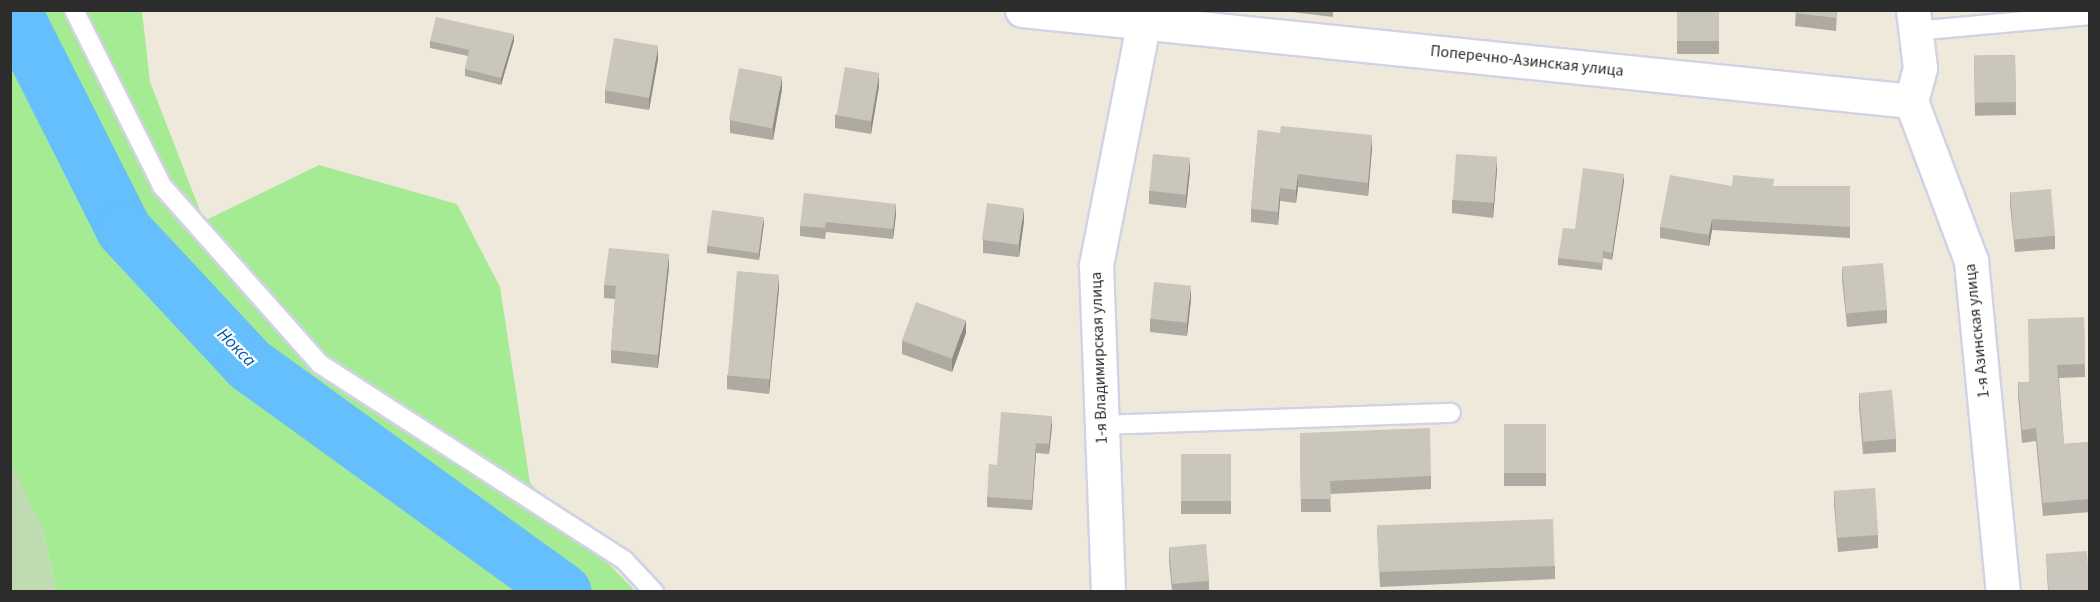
<!DOCTYPE html>
<html>
<head>
<meta charset="utf-8">
<style>
	body { margin:0 }
	#map { position:relative; width:2100px; height:602px; overflow:hidden; background:#efe9dc; font-family:"Source Sans 3",sans-serif }
	div>[style] { position:absolute }
	[style*='--x'] { left:calc(var(--x)*1px); top:calc(var(--y)*1px); width:calc(var(--w)*1px); rotate:calc(var(--a)*1deg) }
	.green>* { inset:0; background:#a5eb93 }
	.cemetery>* { inset:0; background:#c0dbb2 }
	.river>* { height:56px; margin:-28px; padding:0 28px; transform-origin:28px; border-radius:28px; background:#64bffc }
	.roads { filter:drop-shadow(2px 0 #d1d2e6) drop-shadow(-2px 0 #d1d2e6) drop-shadow(0 2px #d1d2e6) drop-shadow(0 -2px #d1d2e6) }
	.service>* { height:18px; margin:-9px; padding:0 9px; transform-origin:9px; border-radius:9px; background:#fff }
	.minor>* { height:33px; margin:-16.5px; padding:0 16.5px; transform-origin:16.5px; border-radius:16.5px; background:#fff }
	.wall>* { inset:0; background:#aeaaa2; transform-origin:0 0 }
	.shaded-wall>* { inset:0; background:#8d8b84 }
	.building>* { inset:0; background:#cac6bc; transform-origin:0 0 }
	span { translate:-50% -50%; white-space:nowrap; text-align:center; line-height:1.15; -webkit-text-stroke:4.5px #fff; paint-order:stroke }
	.street-label { font-size:16px; color:#2c2c2c }
	.water-label { font-size:18px; color:#0059ab; font-style:italic }
	.frame { position:absolute; inset:0; border:12px solid #2c2c2c; pointer-events:none }
</style>
</head>
<body>
<div id="map">
	<div class="green">
		<div style="clip-path:polygon(11px 11px,142px 11px,150px 82px,204px 221px,319px 165px,457px 204px,500px 287px,530px 483px,635px 591px,56px 591px,43px 530px,11px 465px)"></div>
	</div>
	<div class="cemetery">
		<div style="clip-path:polygon(10px 459px,43px 530px,56px 591px,11px 591px)"></div>
	</div>
	<div class="river">
		<div style="--x:13;--y:10;--w:246;--a:63.2"></div>
		<div style="--x:124;--y:230;--w:185;--a:47"></div>
		<div style="--x:250;--y:365;--w:387;--a:35.9"></div>
	</div>
	<div class="roads">
		<div class="service">
			<div style="--x:74;--y:10;--w:197;--a:63.4"></div>
			<div style="--x:162;--y:186;--w:238;--a:48.4"></div>
			<div style="--x:320;--y:364;--w:362;--a:32.8"></div>
			<div style="--x:624;--y:560;--w:44;--a:46.8"></div>
			<div style="--x:1915;--y:31;--w:176;--a:-5.2"></div>
			<div style="--x:1102;--y:425;--w:349;--a:-2"></div>
		</div>
		<div class="minor">
			<div style="--x:1022;--y:10;--w:894;--a:5.84"></div>
			<div style="--x:1913;--y:10;--w:58;--a:83.1"></div>
			<div style="--x:1920;--y:68;--w:34;--a:105"></div>
			<div style="--x:1911;--y:101;--w:171;--a:69.4"></div>
			<div style="--x:1971;--y:261;--w:333;--a:84.5"></div>
			<div style="--x:1108;--y:592;--w:327;--a:-92.1"></div>
			<div style="--x:1096;--y:265;--w:260;--a:-78.9"></div>
		</div>
	</div>
	<div class="wall">
		<div style="clip-path:polygon(1292px 10px,1333px 10px,1333px 17px,1292px 12px)"></div>
		<div style="left:1677px;top:10px;width:42px;height:44px"></div>
		<div style="clip-path:polygon(1796px 10px,1837px 10px,1836px 31px,1795px 26px)"></div>
		<div style="clip-path:polygon(430px 41px,514px 41px,501px 85px,465px 76px,465px 69px,468px 56px,430px 48px)"></div>
		<div style="left:2015px;top:55px;width:60px;height:41px;rotate:89deg"></div>
		<div style="clip-path:polygon(658px 59px,649px 110px,605px 103px,605px 90px)"></div>
		<div style="clip-path:polygon(879px 86px,871px 134px,835px 128px,835px 115px)"></div>
		<div style="clip-path:polygon(782px 89px,773px 140px,730px 133px,730px 120px)"></div>
		<div style="clip-path:polygon(1258px 130px,1372px 148px,1368px 196px,1298px 187px,1296px 203px,1280px 201px,1278px 225px,1251px 222px,1251px 209px)"></div>
		<div style="clip-path:polygon(1497px 170px,1493px 218px,1452px 213px,1452px 200px)"></div>
		<div style="clip-path:polygon(1190px 171px,1186px 208px,1149px 204px,1149px 191px)"></div>
		<div style="clip-path:polygon(1624px 181px,1612px 260px,1603px 258px,1602px 270px,1558px 265px,1558px 258px,1575px 229px)"></div>
		<div style="clip-path:polygon(1732px 186px,1850px 186px,1850px 238px,1712px 230px,1709px 246px,1660px 238px,1660px 227px)"></div>
		<div style="clip-path:polygon(2010px 192px,2055px 236px,2055px 249px,2015px 252px,2010px 205px)"></div>
		<div style="clip-path:polygon(896px 204px,896px 214px,893px 239px,826px 232px,825px 239px,800px 236px,800px 226px)"></div>
		<div style="clip-path:polygon(1024px 221px,1019px 257px,983px 253px,983px 240px)"></div>
		<div style="clip-path:polygon(764px 223px,759px 260px,707px 253px,707px 246px)"></div>
		<div style="clip-path:polygon(669px 267px,658px 368px,611px 363px,611px 350px,615px 299px,604px 298px,604px 285px)"></div>
		<div style="clip-path:polygon(1842px 267px,1887px 310px,1887px 323px,1847px 327px,1842px 280px)"></div>
		<div style="clip-path:polygon(779px 288px,769px 394px,727px 389px,727px 376px)"></div>
		<div style="clip-path:polygon(1191px 299px,1187px 336px,1150px 332px,1150px 319px)"></div>
		<div style="clip-path:polygon(2084px 317px,2085px 377px,2059px 378px,2064px 444px,2090px 442px,2090px 512px,2043px 516px,2036px 441px,2022px 443px,2018px 395px,2018px 382px,2029px 382px)"></div>
		<div style="clip-path:polygon(966px 333px,952px 372px,902px 354px,902px 341px)"></div>
		<div style="clip-path:polygon(1859px 393px,1896px 439px,1896px 452px,1863px 454px,1859px 406px)"></div>
		<div style="left:1504px;top:424px;width:42px;height:62px"></div>
		<div style="clip-path:polygon(1052px 426px,1049px 454px,1036px 453px,1032px 510px,987px 507px,987px 497px,997px 465px)"></div>
		<div style="clip-path:polygon(1300px 433px,1431px 476px,1431px 489px,1330px 494px,1331px 512px,1301px 512px)"></div>
		<div style="left:1181px;top:454px;width:50px;height:60px"></div>
		<div style="clip-path:polygon(1834px 491px,1878px 535px,1878px 548px,1838px 552px,1834px 504px)"></div>
		<div style="clip-path:polygon(1377px 528px,1555px 566px,1555px 579px,1380px 587px)"></div>
		<div style="clip-path:polygon(1169px 548px,1209px 581px,1209px 591px,1172px 591px,1169px 561px)"></div>
		<div style="clip-path:polygon(2046px 554px,2090px 591px,2048px 591px)"></div>
	</div>
	<div class="shaded-wall">
		<div style="clip-path:polygon(514px 34px,514px 41px,501px 85px,501px 78px)"></div>
		<div style="clip-path:polygon(658px 46px,658px 59px,649px 110px,649px 98px)"></div>
		<div style="clip-path:polygon(879px 73px,879px 86px,871px 134px,871px 122px)"></div>
		<div style="clip-path:polygon(782px 76px,782px 89px,773px 140px,773px 127px)"></div>
		<div style="clip-path:polygon(1372px 135px,1372px 148px,1368px 196px,1368px 183px)"></div>
		<div style="clip-path:polygon(1497px 157px,1497px 170px,1493px 218px,1493px 205px)"></div>
		<div style="clip-path:polygon(1190px 158px,1190px 171px,1186px 208px,1186px 195px)"></div>
		<div style="clip-path:polygon(1298px 174px,1298px 187px,1296px 203px,1296px 190px)"></div>
		<div style="clip-path:polygon(1624px 174px,1624px 181px,1612px 260px,1612px 253px)"></div>
		<div style="clip-path:polygon(1280px 188px,1280px 201px,1278px 225px,1278px 212px)"></div>
		<div style="clip-path:polygon(896px 204px,896px 214px,893px 239px,893px 229px)"></div>
		<div style="clip-path:polygon(1024px 208px,1024px 221px,1019px 257px,1019px 244px)"></div>
		<div style="clip-path:polygon(764px 217px,764px 223px,759px 260px,759px 253px)"></div>
		<div style="clip-path:polygon(1712px 219px,1712px 230px,1709px 246px,1709px 235px)"></div>
		<div style="clip-path:polygon(669px 254px,669px 267px,658px 368px,658px 355px)"></div>
		<div style="clip-path:polygon(779px 275px,779px 288px,769px 394px,769px 381px)"></div>
		<div style="clip-path:polygon(1191px 286px,1191px 299px,1187px 336px,1187px 323px)"></div>
		<div style="clip-path:polygon(966px 320px,966px 333px,952px 372px,952px 359px)"></div>
		<div style="clip-path:polygon(1052px 416px,1052px 426px,1049px 454px,1049px 444px)"></div>
		<div style="clip-path:polygon(1036px 443px,1036px 453px,1032px 510px,1032px 500px)"></div>
	</div>
	<div class="building">
		<div style="left:1677px;top:10px;width:42px;height:31px"></div>
		<div style="clip-path:polygon(1796px 10px,1836px 10px,1836px 18px,1795px 13px)"></div>
		<div style="clip-path:polygon(436px 17px,514px 34px,501px 78px,465px 69px,469px 50px,430px 41px)"></div>
		<div style="left:614px;top:38px;width:45px;height:53px;rotate:10deg"></div>
		<div style="left:2015px;top:55px;width:47px;height:41px;rotate:89deg"></div>
		<div style="left:845px;top:67px;width:35px;height:49px;rotate:10deg"></div>
		<div style="left:739px;top:68px;width:44px;height:53px;rotate:11deg"></div>
		<div style="clip-path:polygon(1281px 126px,1372px 135px,1368px 183px,1298px 174px,1296px 190px,1280px 188px,1278px 212px,1251px 209px,1258px 130px,1280px 133px)"></div>
		<div style="left:1153px;top:154px;width:37px;height:37px;rotate:6deg"></div>
		<div style="left:1456px;top:154px;width:41px;height:46px;rotate:4deg"></div>
		<div style="clip-path:polygon(1583px 168px,1624px 174px,1612px 253px,1603px 251px,1602px 263px,1558px 258px,1563px 228px,1575px 229px)"></div>
		<div style="clip-path:polygon(1670px 175px,1732px 186px,1733px 175px,1774px 179px,1773px 186px,1850px 186px,1850px 227px,1712px 219px,1709px 235px,1660px 227px)"></div>
		<div style="left:2051px;top:189px;width:47px;height:41px;rotate:85deg"></div>
		<div style="clip-path:polygon(804px 193px,896px 204px,893px 229px,826px 222px,825px 228px,800px 226px)"></div>
		<div style="left:987px;top:203px;width:37px;height:37px;rotate:8deg"></div>
		<div style="left:712px;top:210px;width:52px;height:36px;rotate:8deg"></div>
		<div style="clip-path:polygon(609px 248px,669px 254px,658px 355px,611px 350px,616px 286px,604px 285px)"></div>
		<div style="left:1883px;top:263px;width:47px;height:41px;rotate:85deg"></div>
		<div style="left:737px;top:271px;width:42px;height:105px;rotate:5deg"></div>
		<div style="left:1154px;top:282px;width:37px;height:37px;rotate:6deg"></div>
		<div style="left:916px;top:302px;width:53px;height:41px;rotate:20deg"></div>
		<div style="clip-path:polygon(2084px 317px,2085px 364px,2057px 365px,2064px 444px,2090px 442px,2090px 499px,2043px 503px,2036px 428px,2022px 430px,2018px 382px,2029px 382px,2028px 319px)"></div>
		<div style="left:1892px;top:390px;width:49px;height:33px;rotate:85deg"></div>
		<div style="clip-path:polygon(1001px 412px,1052px 416px,1049px 444px,1036px 443px,1032px 500px,987px 497px,989px 464px,997px 465px)"></div>
		<div style="left:1504px;top:424px;width:42px;height:49px"></div>
		<div style="clip-path:polygon(1430px 428px,1431px 476px,1330px 481px,1331px 499px,1301px 499px,1300px 433px)"></div>
		<div style="left:1181px;top:454px;width:50px;height:47px"></div>
		<div style="left:1875px;top:488px;width:47px;height:41px;rotate:86deg"></div>
		<div style="left:1553px;top:519px;width:47px;height:176px;rotate:88deg"></div>
		<div style="left:1206px;top:544px;width:37px;height:37px;rotate:85deg"></div>
		<div style="left:2087px;top:551px;width:40px;height:41px;rotate:86deg"></div>
	</div>
	<div class="street-label">
		<span style="left:1527px;top:61px;rotate:6deg">Поперечно-Азинская улица</span>
		<span style="left:1977px;top:331px;rotate:-96deg">1-я Азинская улица</span>
		<span style="left:1099px;top:358px;rotate:-92deg">1-я Владимирская улица</span>
	</div>
	<div class="water-label">
		<span style="left:236px;top:348px;rotate:45deg">Нокса</span>
	</div>
	<div class="frame"></div>
</div>
</body>
</html>
